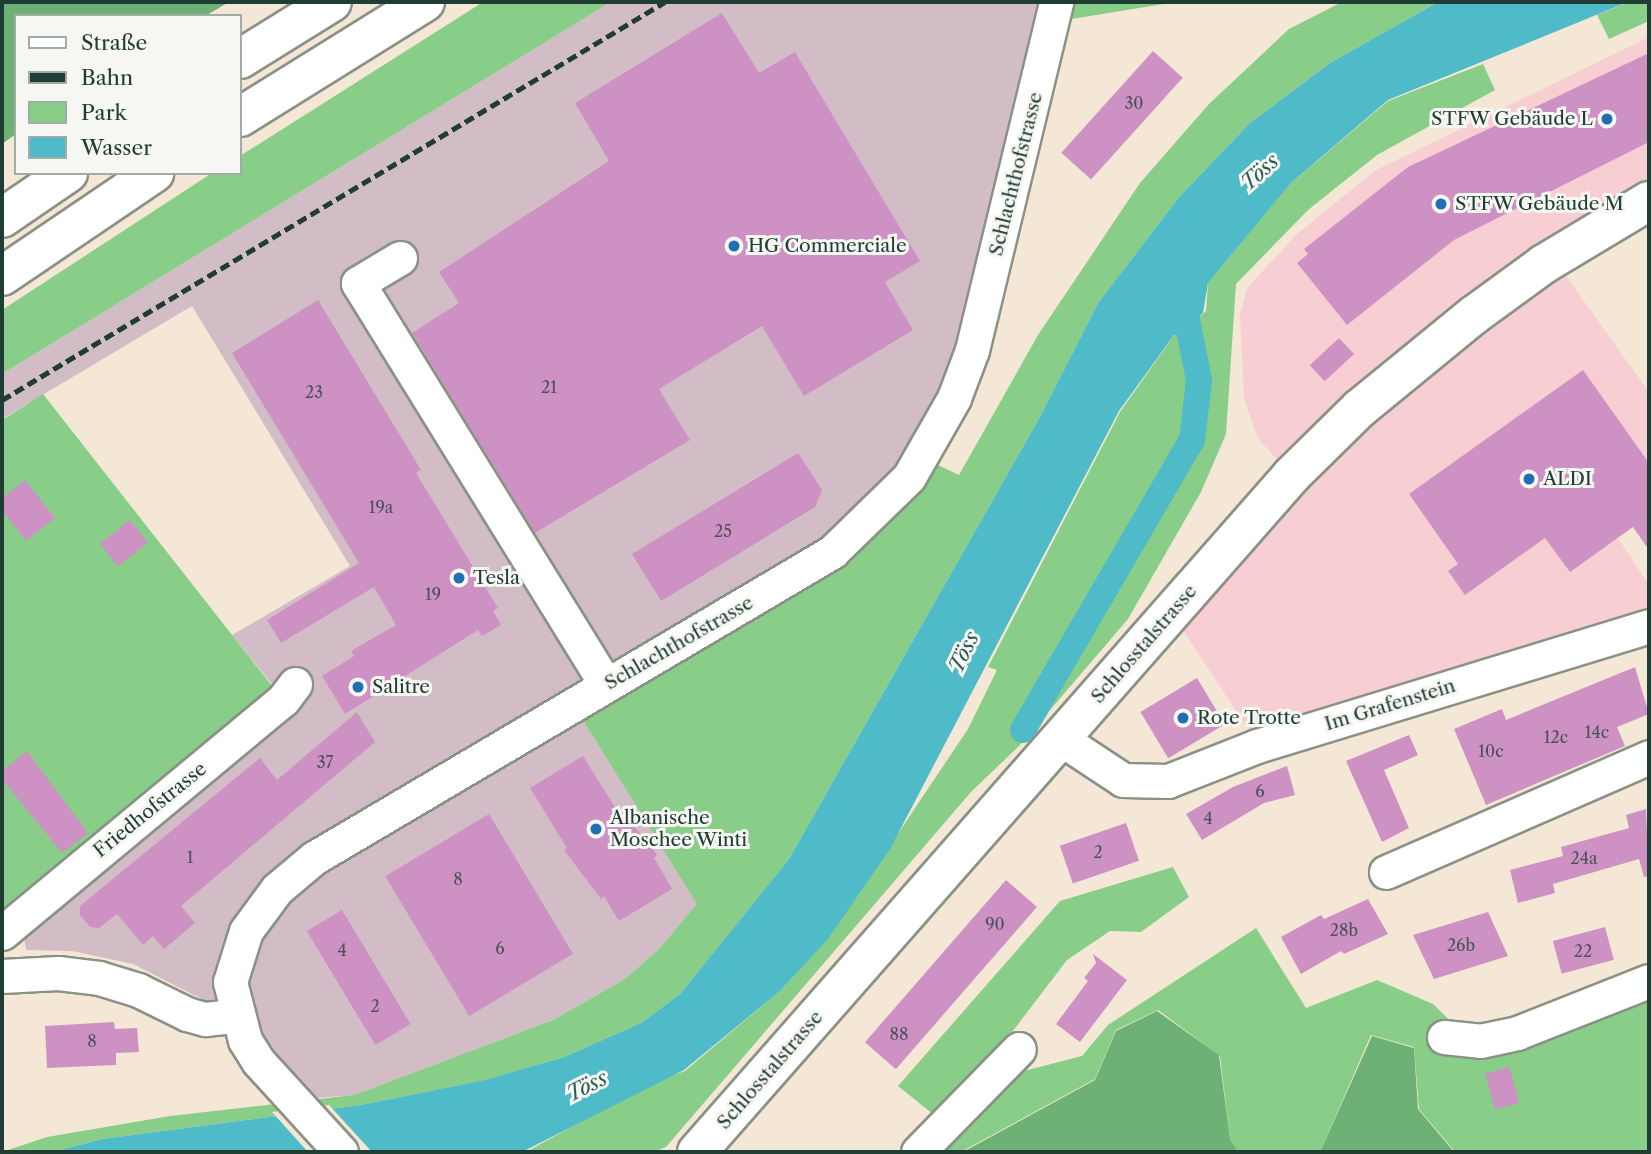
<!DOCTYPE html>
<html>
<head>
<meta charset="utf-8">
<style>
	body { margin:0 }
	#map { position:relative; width:1651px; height:1154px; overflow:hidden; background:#f5e7d6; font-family:"Libre Caslon Text",serif }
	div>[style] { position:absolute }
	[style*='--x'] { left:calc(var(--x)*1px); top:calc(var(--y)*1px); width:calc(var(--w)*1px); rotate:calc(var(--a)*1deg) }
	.built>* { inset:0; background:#f7cfd3 }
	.industrial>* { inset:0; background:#d2bdc7 }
	.green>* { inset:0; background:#88ce88 }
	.forest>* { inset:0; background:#6eb174 }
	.water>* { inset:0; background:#4fbbc9 }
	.pier>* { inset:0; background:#f5e7d6 }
	.canal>* { height:26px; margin:-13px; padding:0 13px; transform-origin:13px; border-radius:13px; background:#4fbbc9 }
	.building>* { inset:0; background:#ce91c4; transform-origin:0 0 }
	.roads { filter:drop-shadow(2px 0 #8a9285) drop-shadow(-2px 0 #8a9285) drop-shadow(0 2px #8a9285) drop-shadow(0 -2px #8a9285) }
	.minor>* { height:33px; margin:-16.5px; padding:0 16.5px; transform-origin:16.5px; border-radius:16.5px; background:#fff }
	.major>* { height:38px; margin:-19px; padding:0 19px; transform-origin:19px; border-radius:19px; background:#fff }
	.highway>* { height:38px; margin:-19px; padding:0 19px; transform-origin:19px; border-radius:19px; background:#fff }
	.rail>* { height:5px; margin-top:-2.5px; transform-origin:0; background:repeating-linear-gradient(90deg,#1f3d34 0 10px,transparent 0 15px) }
	.dots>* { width:19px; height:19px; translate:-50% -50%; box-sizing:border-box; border:4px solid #f6f6f2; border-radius:50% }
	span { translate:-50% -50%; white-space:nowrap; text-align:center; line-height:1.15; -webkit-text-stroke:6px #f6f6f2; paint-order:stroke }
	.number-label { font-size:16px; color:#4b5258 }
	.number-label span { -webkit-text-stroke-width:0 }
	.poi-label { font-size:19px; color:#1f3d34 }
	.right { translate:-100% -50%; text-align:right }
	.left { translate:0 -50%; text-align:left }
	.street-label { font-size:19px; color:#1f3d34 }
	.water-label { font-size:21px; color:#2b5c59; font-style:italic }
	.frame { position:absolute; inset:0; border:4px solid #1f3d34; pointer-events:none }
	.legend { position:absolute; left:14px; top:14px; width:228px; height:161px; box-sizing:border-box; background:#f6f6f2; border:2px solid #a0aca6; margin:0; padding:9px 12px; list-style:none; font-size:21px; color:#1f3d34 }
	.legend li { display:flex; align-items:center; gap:14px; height:35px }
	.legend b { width:35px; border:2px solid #a0aca6 }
</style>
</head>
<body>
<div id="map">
	<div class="built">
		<div style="clip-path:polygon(1649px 37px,1649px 202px,1554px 259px,1649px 392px,1649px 467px,1597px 506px,1649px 585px,1649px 626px,1253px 737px,1171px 612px,1292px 475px,1258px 439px,1244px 399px,1240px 316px,1247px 288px,1298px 233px,1376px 170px)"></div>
	</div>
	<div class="industrial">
		<div style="clip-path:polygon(611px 2px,1056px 2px,972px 350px,883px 505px,573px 704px,698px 904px,660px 948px,625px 979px,553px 1020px,354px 1095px,293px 1100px,235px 1016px,133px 964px,72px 951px,26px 950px,22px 926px,291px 708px,232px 635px,350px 566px,192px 306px,2px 419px,2px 374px)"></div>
	</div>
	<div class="green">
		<div style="clip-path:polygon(483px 2px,611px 2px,2px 374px,2px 310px,212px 173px,240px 173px,240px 156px)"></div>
		<div style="clip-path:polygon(1056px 2px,1176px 2px,1053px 22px)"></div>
		<div style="clip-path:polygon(1342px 2px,1438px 2px,1330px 63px,1250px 123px,1180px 196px,1098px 303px,1041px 415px,789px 859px,680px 994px,641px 1023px,564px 1057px,486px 1080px,361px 1105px,102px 1139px,53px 1152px,2px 1152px,47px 1137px,170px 1116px,354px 1095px,553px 1020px,625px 979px,660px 948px,697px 904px,573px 704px,783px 584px,921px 457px,959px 475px,1038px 335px,1140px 183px,1209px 104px,1289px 29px)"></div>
		<div style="clip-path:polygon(1629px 2px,1649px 2px,1649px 21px,1609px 39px,1597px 15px)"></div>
		<div style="clip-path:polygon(1483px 64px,1495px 90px,1377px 155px,1308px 210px,1236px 284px,1226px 434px,1201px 492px,1128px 619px,1020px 745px,971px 792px,666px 1147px,653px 1152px,526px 1152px,651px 1083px,685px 1071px,781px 990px,828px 938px,968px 729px,997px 670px,988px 667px,1120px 412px,1175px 334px,1180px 336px,1206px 311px,1208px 283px,1290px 184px,1388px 101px)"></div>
		<div style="clip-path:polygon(43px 394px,283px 700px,2px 921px,2px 420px)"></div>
		<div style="clip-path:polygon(1173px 867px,1189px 897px,1141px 932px,1110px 931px,1067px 960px,990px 1061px,939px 1119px,898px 1086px,1060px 901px)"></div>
		<div style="clip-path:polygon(1256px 928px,1306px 1008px,1377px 980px,1433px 1004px,1475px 1045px,1649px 981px,1649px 1152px,1455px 1152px,1419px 1109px,1414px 1047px,1371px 1035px,1320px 1152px,1238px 1152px,1230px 1139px,1220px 1056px,1158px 1010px,1116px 1030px,1095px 1079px,961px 1152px,924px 1152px,1000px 1077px,1082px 1056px,1108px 1025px)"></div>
	</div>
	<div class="forest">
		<div style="clip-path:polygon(2px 2px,229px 2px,205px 16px,16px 16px,16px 134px,2px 144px)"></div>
		<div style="clip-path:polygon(1157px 1011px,1219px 1055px,1230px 1139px,1238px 1152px,963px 1152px,1095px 1080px,1116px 1031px)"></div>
		<div style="clip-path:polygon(1372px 1036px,1414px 1048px,1418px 1109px,1454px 1152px,1320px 1152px)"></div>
	</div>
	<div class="water">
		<div style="clip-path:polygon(1438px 2px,1628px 2px,1388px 100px,1291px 183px,1208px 283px,1203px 313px,1182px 334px,1174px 335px,1119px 411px,890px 849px,828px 939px,780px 991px,684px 1070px,522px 1152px,53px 1152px,102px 1139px,361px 1105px,485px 1080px,564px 1057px,641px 1023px,680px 994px,789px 859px,1041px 415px,1098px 303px,1180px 196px,1250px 123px,1330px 63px)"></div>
	</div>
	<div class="pier">
		<div style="clip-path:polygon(329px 1105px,372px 1152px,308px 1152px,272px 1112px)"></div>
	</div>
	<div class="canal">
		<div style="--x:1023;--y:730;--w:336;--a:-59.8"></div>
		<div style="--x:1192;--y:440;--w:60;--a:-83.3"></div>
		<div style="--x:1199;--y:380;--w:92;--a:-101.3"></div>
	</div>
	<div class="building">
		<div style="clip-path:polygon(722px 13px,759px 73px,795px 52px,811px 79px,920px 261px,885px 282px,913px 330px,804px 396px,762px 326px,659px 389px,690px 440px,535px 533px,412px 333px,459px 303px,439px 272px,609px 161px,575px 103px)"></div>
		<div style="left:1153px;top:51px;width:40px;height:137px;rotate:42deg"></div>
		<div style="clip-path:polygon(1649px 53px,1649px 142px,1454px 240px,1347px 325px,1297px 263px,1308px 254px,1304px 249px,1408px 167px)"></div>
		<div style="clip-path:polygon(318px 300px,421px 470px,416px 473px,498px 608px,493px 611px,501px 625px,482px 636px,478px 630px,345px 714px,322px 676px,354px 656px,351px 651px,396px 625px,374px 587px,281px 643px,267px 620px,359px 563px,232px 353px)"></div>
		<div style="left:1339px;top:338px;width:22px;height:40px;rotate:47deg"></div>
		<div style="clip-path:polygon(1583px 370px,1649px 463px,1649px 550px,1633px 527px,1570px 572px,1545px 538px,1465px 595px,1448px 571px,1458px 564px,1409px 494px)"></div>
		<div style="clip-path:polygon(798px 453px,822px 490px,815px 507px,661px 601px,632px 554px)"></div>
		<div style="clip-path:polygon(25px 480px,55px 518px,26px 541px,2px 510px,2px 498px)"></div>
		<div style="left:130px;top:520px;width:29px;height:38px;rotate:52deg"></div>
		<div style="clip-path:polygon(1635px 667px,1649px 714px,1617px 727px,1625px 746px,1486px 805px,1454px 729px,1502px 709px,1506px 720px)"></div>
		<div style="left:1197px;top:678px;width:54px;height:66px;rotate:59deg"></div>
		<div style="clip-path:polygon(357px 712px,375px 742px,181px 906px,195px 923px,164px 949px,153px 936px,143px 945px,117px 914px,99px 928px,90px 927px,80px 915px,80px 906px,260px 758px,277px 780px)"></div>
		<div style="clip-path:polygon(1409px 735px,1418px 755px,1384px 770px,1409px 828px,1382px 842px,1346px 761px)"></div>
		<div style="clip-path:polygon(27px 751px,88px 833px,62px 853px,2px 779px,2px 771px)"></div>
		<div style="clip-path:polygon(583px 756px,616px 809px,619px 807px,657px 855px,654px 858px,672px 889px,619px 921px,604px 896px,601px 899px,564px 850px,567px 848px,530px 788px)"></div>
		<div style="clip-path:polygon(1287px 766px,1295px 795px,1264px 803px,1202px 840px,1186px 814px,1233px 787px)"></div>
		<div style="clip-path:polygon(1646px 809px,1649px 876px,1644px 877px,1639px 859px,1553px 884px,1555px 893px,1518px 903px,1510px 870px,1563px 856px,1561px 847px,1629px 828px,1626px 815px)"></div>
		<div style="left:489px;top:814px;width:163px;height:121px;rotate:59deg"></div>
		<div style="left:1126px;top:823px;width:40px;height:70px;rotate:71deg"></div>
		<div style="left:1006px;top:880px;width:41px;height:215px;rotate:41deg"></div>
		<div style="clip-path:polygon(1368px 899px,1388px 934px,1344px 954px,1341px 951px,1301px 974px,1281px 937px,1321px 915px,1324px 919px)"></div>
		<div style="left:342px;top:910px;width:133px;height:41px;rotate:59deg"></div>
		<div style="clip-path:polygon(1488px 912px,1508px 956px,1434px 979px,1413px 935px)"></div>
		<div style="left:1605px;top:927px;width:34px;height:54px;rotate:75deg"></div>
		<div style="clip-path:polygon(1093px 954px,1127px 980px,1080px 1042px,1056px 1024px,1088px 981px,1084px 978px,1096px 963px)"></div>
		<div style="clip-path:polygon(114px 1022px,115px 1029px,137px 1028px,139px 1052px,116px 1053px,116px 1065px,47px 1068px,45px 1026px)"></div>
		<div style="left:1509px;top:1067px;width:37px;height:25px;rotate:74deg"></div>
	</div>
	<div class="roads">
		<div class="minor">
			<div style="--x:400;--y:258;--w:49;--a:149.2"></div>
			<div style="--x:358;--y:283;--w:472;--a:58.3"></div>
			<div style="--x:1061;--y:739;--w:74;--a:33.5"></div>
			<div style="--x:1123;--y:780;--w:45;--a:1.3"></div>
			<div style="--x:1168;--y:781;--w:96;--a:-21.5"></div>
			<div style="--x:1257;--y:746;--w:410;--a:-17"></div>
			<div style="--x:1386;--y:872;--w:287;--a:-23.6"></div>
			<div style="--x:2;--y:933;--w:365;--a:-39.7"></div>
			<div style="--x:283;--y:700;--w:20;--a:-53"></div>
			<div style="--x:2;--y:976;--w:56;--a:-3.1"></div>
			<div style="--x:58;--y:973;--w:41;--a:7"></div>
			<div style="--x:99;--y:978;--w:41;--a:17.1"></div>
			<div style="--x:138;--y:990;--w:55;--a:26.1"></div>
			<div style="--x:187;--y:1014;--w:19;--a:16"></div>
			<div style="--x:205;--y:1019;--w:31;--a:-6"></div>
			<div style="--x:1444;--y:1037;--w:36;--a:6"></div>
			<div style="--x:1480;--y:1041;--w:38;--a:-12"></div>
			<div style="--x:1517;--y:1033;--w:142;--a:-21.5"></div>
			<div style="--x:341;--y:1152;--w:123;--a:-132.4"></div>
			<div style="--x:258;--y:1061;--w:25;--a:-122"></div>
			<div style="--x:245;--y:1040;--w:60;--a:-104.5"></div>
			<div style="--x:230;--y:982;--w:53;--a:-72.6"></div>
			<div style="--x:246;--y:931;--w:52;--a:-53.6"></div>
			<div style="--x:277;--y:889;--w:48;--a:-40"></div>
			<div style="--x:314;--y:858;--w:602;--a:-30.57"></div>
			<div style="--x:832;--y:552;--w:107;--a:-44.2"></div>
			<div style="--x:909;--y:477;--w:91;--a:-60.3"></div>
			<div style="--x:954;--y:398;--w:51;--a:-69.4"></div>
			<div style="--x:972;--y:350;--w:358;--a:-76.4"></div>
			<div style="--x:918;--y:1152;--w:144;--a:-45.6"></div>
		</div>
		<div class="major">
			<div style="--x:697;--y:1152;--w:901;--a:-48.69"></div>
			<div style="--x:1292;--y:475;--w:94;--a:-44.6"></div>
			<div style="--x:1359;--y:409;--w:149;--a:-39.3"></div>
			<div style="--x:1474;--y:315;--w:87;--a:-36.1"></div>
			<div style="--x:1544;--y:264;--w:122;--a:-31"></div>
		</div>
		<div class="highway">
			<div style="--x:240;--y:59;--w:108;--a:-31.8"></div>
			<div style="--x:240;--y:117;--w:218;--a:-31.9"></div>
			<div style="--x:2;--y:218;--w:80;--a:-34.3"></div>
			<div style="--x:2;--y:276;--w:184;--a:-34.1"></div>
		</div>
	</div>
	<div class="rail">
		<div style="--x:2;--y:400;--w:773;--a:-30.98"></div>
	</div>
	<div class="dots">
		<div style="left:1607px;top:119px;background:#1f6fb2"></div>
		<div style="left:1441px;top:204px;background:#1f6fb2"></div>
		<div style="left:734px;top:246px;background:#1f6fb2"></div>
		<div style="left:1529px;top:479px;background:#1f6fb2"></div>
		<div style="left:459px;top:578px;background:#1f6fb2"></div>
		<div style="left:358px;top:687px;background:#1f6fb2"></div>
		<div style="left:1183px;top:718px;background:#1f6fb2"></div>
		<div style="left:596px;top:829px;background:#1f6fb2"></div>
	</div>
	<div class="number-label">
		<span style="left:1134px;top:103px">30</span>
		<span style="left:549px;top:387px">21</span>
		<span style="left:314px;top:392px">23</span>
		<span style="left:381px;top:507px">19a</span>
		<span style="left:723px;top:531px">25</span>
		<span style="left:433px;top:594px">19</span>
		<span style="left:1597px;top:732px">14c</span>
		<span style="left:1556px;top:737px">12c</span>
		<span style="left:1491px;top:751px">10c</span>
		<span style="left:325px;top:762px">37</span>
		<span style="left:1260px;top:791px">6</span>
		<span style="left:1208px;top:818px">4</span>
		<span style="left:1098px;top:852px">2</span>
		<span style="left:190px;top:857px">1</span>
		<span style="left:1584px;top:858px">24a</span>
		<span style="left:458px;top:879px">8</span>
		<span style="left:995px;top:924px">90</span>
		<span style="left:1344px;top:930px">28b</span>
		<span style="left:1461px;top:945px">26b</span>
		<span style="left:500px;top:948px">6</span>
		<span style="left:342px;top:950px">4</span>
		<span style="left:1583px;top:951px">22</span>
		<span style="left:375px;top:1006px">2</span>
		<span style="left:899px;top:1034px">88</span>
		<span style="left:92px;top:1041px">8</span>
	</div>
	<div class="poi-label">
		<span class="right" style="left:1593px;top:119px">STFW Gebäude L</span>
		<span class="left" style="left:1455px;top:204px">STFW Gebäude M</span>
		<span class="left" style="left:748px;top:246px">HG Commerciale</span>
		<span class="left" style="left:1543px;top:479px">ALDI</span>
		<span class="left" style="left:473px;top:578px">Tesla</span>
		<span class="left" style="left:372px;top:687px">Salitre</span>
		<span class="left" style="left:1197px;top:718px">Rote Trotte</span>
		<span class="left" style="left:610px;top:829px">Albanische<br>Moschee Winti</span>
	</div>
	<div class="street-label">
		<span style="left:1016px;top:174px;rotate:-76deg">Schlachthofstrasse</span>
		<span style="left:679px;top:643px;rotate:-30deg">Schlachthofstrasse</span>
		<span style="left:1144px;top:644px;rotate:-49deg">Schlosstalstrasse</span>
		<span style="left:1390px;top:705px;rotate:-17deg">Im Grafenstein</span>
		<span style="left:150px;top:810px;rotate:-39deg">Friedhofstrasse</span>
		<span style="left:770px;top:1070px;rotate:-49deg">Schlosstalstrasse</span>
	</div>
	<div class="water-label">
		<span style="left:1260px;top:172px;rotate:-42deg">Töss</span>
		<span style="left:964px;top:652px;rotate:-64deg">Töss</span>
		<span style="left:587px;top:1086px;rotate:-27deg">Töss</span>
	</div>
	<div class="frame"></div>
	<ul class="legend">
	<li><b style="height:9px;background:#fff"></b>Straße</li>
	<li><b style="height:9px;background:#1f3d34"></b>Bahn</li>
	<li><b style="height:19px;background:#88ce88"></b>Park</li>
	<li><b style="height:19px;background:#4fbbc9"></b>Wasser</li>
	</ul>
</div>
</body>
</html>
